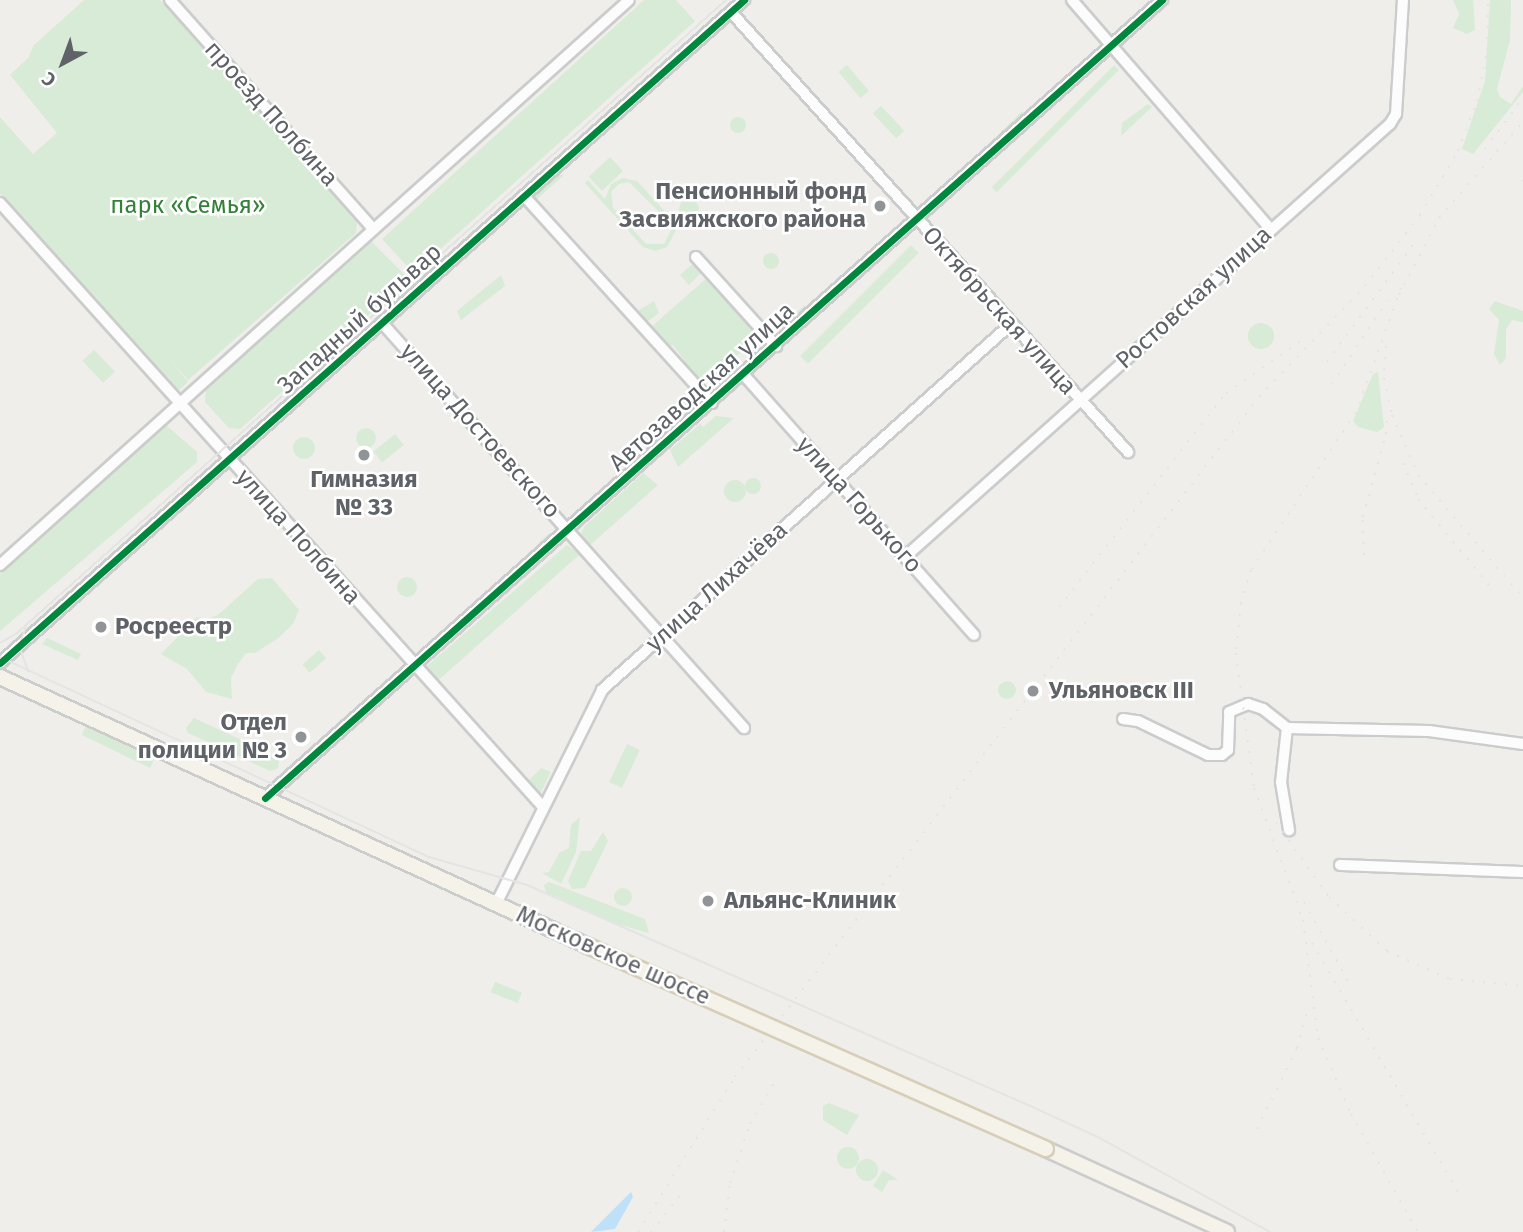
<!DOCTYPE html>
<html>
<head>
<meta charset="utf-8">
<style>
	body { margin:0 }
	#map { position:relative; width:1523px; height:1232px; overflow:hidden; background:#efeeea; font-family:"Fira Sans",sans-serif }
	div>[style] { position:absolute }
	[style*='--x'] { left:calc(var(--x)*1px); top:calc(var(--y)*1px); width:calc(var(--w)*1px); rotate:calc(var(--a)*1deg) }
	.green>* { inset:0; background:#d8ebd6; transform-origin:0 0 }
	.round { border-radius:50% }
	.water>* { inset:0; background:#bfe0f9 }
	.roads { filter:drop-shadow(2px 0 #cbcccc) drop-shadow(-2px 0 #cbcccc) drop-shadow(0 2px #cbcccc) drop-shadow(0 -2px #cbcccc) }
	.minor>* { height:10px; margin:-5px; padding:0 5px; transform-origin:5px; border-radius:5px; background:#fdfcfc }
	.major>* { height:14px; margin:-7px; padding:0 7px; transform-origin:7px; border-radius:7px; background:#f4f2e9 }
	.tram>* { height:2px; margin:-1px; padding:0 1px; transform-origin:1px; border-radius:1px; background:#e4e4e4 }
	.rail>* { height:2px; margin-top:-1px; transform-origin:0; background:repeating-linear-gradient(90deg,#e4e4e4 0 2px,transparent 0 11px) }
	.bridges { filter:drop-shadow(2px 0 #d7ceb8) drop-shadow(-2px 0 #d7ceb8) drop-shadow(0 2px #d7ceb8) drop-shadow(0 -2px #d7ceb8) }
	.major-bridge>* { height:14px; margin:-7px; padding:0 7px; transform-origin:7px; border-radius:7px; background:#f4f2e9 }
	.cycleway>* { height:7px; margin:-3.5px; padding:0 3.5px; transform-origin:3.5px; border-radius:3.5px; background:#00873e }
	.dots>* { width:19px; height:19px; translate:-50% -50%; box-sizing:border-box; border:4px solid #fff; border-radius:50% }
	span { translate:-50% -50%; white-space:nowrap; text-align:center; line-height:1.15; -webkit-text-stroke:5px #fff; paint-order:stroke }
	.street-label { font-size:24px; color:#5f6368 }
	.poi-label { font-size:24px; color:#5f6368; font-weight:700 }
	.right { translate:-100% -50%; text-align:right }
	.left { translate:0 -50%; text-align:left }
	.park-label { font-size:24px; color:#348238 }
	.north { position:absolute; left:28px; top:28px; width:70px; height:70px; -webkit-text-stroke:5px #fff; paint-order:stroke; rotate:221deg; font-size:19px; font-weight:700; line-height:28px; text-align:center; color:#5f6368 }
	.north::after { content:''; display:block; margin:auto; width:24px; height:32px; background:#5f6368; clip-path:polygon(50% 0,100% 100%,50% 72%,0 100%) }
</style>
</head>
<body>
<div id="map">
	<div class="green">
		<div style="clip-path:polygon(84px 0,160px 0,357px 222px,356px 233px,188px 380px,170px 360px,188px 382px,176px 393px,0 194px,0 117px,33px 154px,57px 133px,10px 75px,29px 57px,33px 46px)"></div>
		<div style="clip-path:polygon(644px 0,676px 0,695px 21px,426px 262px,415px 261px,408px 267px,382px 239px)"></div>
		<div style="clip-path:polygon(1453px 0,1473px 0,1475px 30px,1467px 34px,1453px 28px,1459px 14px)"></div>
		<div style="clip-path:polygon(1490px 0,1511px 0,1511px 6px,1510px 40px,1497px 89px,1500px 97px,1511px 104px,1523px 86px,1523px 92px,1473px 154px,1462px 149px,1485px 81px)"></div>
		<div style="left:847px;top:65px;width:34px;height:11px;rotate:50deg"></div>
		<div style="left:1114px;top:65px;width:7px;height:173px;rotate:45deg"></div>
		<div style="clip-path:polygon(1148px 104px,1152px 107px,1121px 136px,1122px 123px)"></div>
		<div style="left:881px;top:106px;width:34px;height:11px;rotate:47deg"></div>
		<div style="left:1022px;top:111px;width:3px;height:50px;rotate:45deg"></div>
		<div class="round" style="left:730px;top:117px;width:16px;height:16px"></div>
		<div style="left:610px;top:157px;width:19px;height:29px;rotate:47deg"></div>
		<div style="clip-path:polygon(555px 175px,564px 175px,535px 201px,535px 194px)"></div>
		<div style="clip-path:polygon(evenodd,623px 178px,637px 181px,671px 218px,676px 230px,667px 247px,655px 251px,643px 247px,585px 183px,588px 180px,605px 199px,611px 184px,623px 178px,629px 182px,667px 220px,671px 230px,664px 244px,646px 244px,613px 208px,611px 192px,619px 184px,629px 182px)"></div>
		<div class="round" style="left:679px;top:199px;width:20px;height:20px"></div>
		<div style="clip-path:polygon(371px 241px,409px 279px,240px 429px,229px 428px,205px 402px,206px 388px)"></div>
		<div style="left:911px;top:245px;width:11px;height:157px;rotate:45deg"></div>
		<div class="round" style="left:763px;top:253px;width:16px;height:16px"></div>
		<div style="clip-path:polygon(696px 261px,702px 272px,689px 285px,680px 275px)"></div>
		<div style="clip-path:polygon(501px 275px,505px 286px,461px 320px,457px 311px)"></div>
		<div style="clip-path:polygon(708px 277px,761px 334px,703px 386px,673px 345px,669px 347px,651px 327px)"></div>
		<div style="clip-path:polygon(654px 301px,659px 313px,647px 322px,636px 312px)"></div>
		<div style="clip-path:polygon(1495px 301px,1523px 311px,1523px 322px,1512px 320px,1506px 329px,1506px 358px,1500px 365px,1494px 354px,1499px 320px,1489px 309px)"></div>
		<div style="clip-path:polygon(805px 305px,808px 309px,777px 337px,770px 336px)"></div>
		<div class="round" style="left:1248px;top:323px;width:26px;height:26px"></div>
		<div style="left:94px;top:350px;width:30px;height:16px;rotate:46deg"></div>
		<div style="clip-path:polygon(742px 361px,746px 366px,715px 392px,708px 391px)"></div>
		<div style="clip-path:polygon(1378px 372px,1384px 427px,1377px 432px,1358px 427px,1353px 421px,1373px 374px)"></div>
		<div style="clip-path:polygon(716px 416px,734px 418px,678px 467px,670px 450px,700px 424px,703px 427px)"></div>
		<div style="clip-path:polygon(165px 424px,197px 452px,197px 462px,0 631px,0 571px)"></div>
		<div class="round" style="left:356px;top:428px;width:20px;height:20px"></div>
		<div style="left:662px;top:432px;width:6px;height:130px;rotate:45deg"></div>
		<div style="left:395px;top:434px;width:14px;height:28px;rotate:51deg"></div>
		<div class="round" style="left:293px;top:437px;width:22px;height:22px"></div>
		<div style="clip-path:polygon(643px 473px,658px 485px,589px 546px,581px 534px,584px 527px)"></div>
		<div class="round" style="left:745px;top:478px;width:16px;height:16px"></div>
		<div class="round" style="left:724px;top:480px;width:22px;height:22px"></div>
		<div style="left:548px;top:534px;width:6px;height:185px;rotate:45deg"></div>
		<div style="clip-path:polygon(567px 545px,580px 554px,433px 685px,424px 671px,428px 665px)"></div>
		<div class="round" style="left:397px;top:577px;width:20px;height:20px"></div>
		<div style="clip-path:polygon(272px 578px,299px 610px,293px 624px,277px 639px,255px 653px,246px 653px,238px 664px,231px 678px,232px 699px,206px 692px,187px 669px,161px 654px,197px 617px,204px 620px,218px 615px,258px 579px)"></div>
		<div style="clip-path:polygon(47px 638px,81px 654px,78px 660px,42px 644px)"></div>
		<div style="left:319px;top:650px;width:11px;height:22px;rotate:49deg"></div>
		<div class="round" style="left:998px;top:681px;width:18px;height:18px"></div>
		<div style="clip-path:polygon(194px 718px,280px 758px,278px 768px,270px 771px,188px 733px,186px 728px)"></div>
		<div style="left:87px;top:724px;width:76px;height:12px;rotate:26deg"></div>
		<div style="left:627px;top:744px;width:14px;height:42px;rotate:25deg"></div>
		<div style="clip-path:polygon(541px 768px,551px 772px,540px 794px,527px 782px)"></div>
		<div style="clip-path:polygon(580px 817px,576px 852px,561px 884px,542px 873px,549px 872px,559px 853px,569px 848px,571px 825px)"></div>
		<div style="clip-path:polygon(603px 832px,608px 841px,585px 888px,572px 889px,568px 881px,581px 851px,591px 851px)"></div>
		<div style="clip-path:polygon(549px 882px,645px 919px,649px 933px,613px 923px,546px 892px,544px 885px)"></div>
		<div class="round" style="left:614px;top:888px;width:18px;height:18px"></div>
		<div style="left:495px;top:982px;width:29px;height:11px;rotate:22deg"></div>
		<div style="clip-path:polygon(829px 1103px,859px 1115px,847px 1135px,823px 1120px,823px 1106px)"></div>
		<div class="round" style="left:837px;top:1147px;width:22px;height:22px"></div>
		<div class="round" style="left:856px;top:1159px;width:22px;height:22px"></div>
		<div style="clip-path:polygon(883px 1170px,898px 1180px,889px 1180px,882px 1192px,873px 1186px)"></div>
	</div>
	<div class="water">
		<div style="clip-path:polygon(631px 1192px,633px 1197px,615px 1229px,591px 1232px)"></div>
	</div>
	<div class="roads">
		<div class="minor">
			<div style="--x:170;--y:0;--w:306;--a:48.4"></div>
			<div style="--x:1072;--y:0;--w:304;--a:49.1"></div>
			<div style="--x:731;--y:12;--w:593;--a:47.94"></div>
			<div style="--x:525;--y:197;--w:278;--a:47.8"></div>
			<div style="--x:0;--y:203;--w:812;--a:48.04"></div>
			<div style="--x:696;--y:257;--w:120;--a:48"></div>
			<div style="--x:383;--y:324;--w:542;--a:48.22"></div>
			<div style="--x:744;--y:375;--w:347;--a:48.5"></div>
			<div style="--x:905;--y:557;--w:650;--a:-41.76"></div>
			<div style="--x:1390;--y:124;--w:12;--a:-59"></div>
			<div style="--x:1396;--y:114;--w:114;--a:-86.5"></div>
			<div style="--x:0;--y:565;--w:845;--a:-41.93"></div>
			<div style="--x:0;--y:663;--w:997;--a:-41.71"></div>
			<div style="--x:1123;--y:719;--w:15;--a:8"></div>
			<div style="--x:1138;--y:721;--w:78;--a:25.9"></div>
			<div style="--x:1208;--y:755;--w:14;--a:0"></div>
			<div style="--x:1222;--y:755;--w:8;--a:-40"></div>
			<div style="--x:1228;--y:750;--w:38;--a:-88"></div>
			<div style="--x:1229;--y:712;--w:21;--a:-23"></div>
			<div style="--x:1248;--y:704;--w:16;--a:18"></div>
			<div style="--x:1263;--y:709;--w:31;--a:38"></div>
			<div style="--x:1287;--y:728;--w:142;--a:1.2"></div>
			<div style="--x:1429;--y:731;--w:95;--a:7.9"></div>
			<div style="--x:1287;--y:728;--w:54;--a:96.3"></div>
			<div style="--x:1281;--y:782;--w:49;--a:80.5"></div>
			<div style="--x:265;--y:798;--w:1201;--a:-41.66"></div>
			<div style="--x:1340;--y:865;--w:183;--a:2.2"></div>
			<div style="--x:496;--y:904;--w:239;--a:-63.6"></div>
			<div style="--x:602;--y:690;--w:549;--a:-41.82"></div>
		</div>
		<div class="major">
			<div style="--x:0;--y:677;--w:647;--a:24.58"></div>
			<div style="--x:1046;--y:1149;--w:199;--a:24.6"></div>
		</div>
	</div>
	<div class="tram">
		<div style="--x:26;--y:626;--w:21;--a:109"></div>
		<div style="--x:19;--y:646;--w:27;--a:70"></div>
		<div style="--x:0;--y:643;--w:20;--a:-30"></div>
		<div style="--x:17;--y:633;--w:950;--a:-41.76"></div>
		<div style="--x:0;--y:657;--w:473;--a:25"></div>
		<div style="--x:429;--y:857;--w:102;--a:15.9"></div>
		<div style="--x:527;--y:885;--w:545;--a:23.7"></div>
		<div style="--x:1026;--y:1104;--w:79;--a:24.6"></div>
		<div style="--x:1098;--y:1137;--w:196;--a:28.9"></div>
	</div>
	<div class="rail">
		<div style="--x:1485;--y:149;--w:64;--a:-53.3"></div>
		<div style="--x:1522;--y:181;--w:1;--a:-45"></div>
		<div style="--x:1401;--y:288;--w:132;--a:109.9"></div>
		<div style="--x:1356;--y:412;--w:190;--a:123.6"></div>
		<div style="--x:1251;--y:570;--w:34;--a:107"></div>
		<div style="--x:1241;--y:603;--w:50;--a:95.7"></div>
		<div style="--x:1236;--y:653;--w:136;--a:82.4"></div>
		<div style="--x:1254;--y:788;--w:141;--a:69.6"></div>
		<div style="--x:1303;--y:920;--w:119;--a:82.8"></div>
		<div style="--x:1318;--y:1038;--w:83;--a:66.5"></div>
		<div style="--x:1351;--y:1114;--w:136;--a:60.4"></div>
		<div style="--x:1399;--y:295;--w:87;--a:-62.5"></div>
		<div style="--x:1439;--y:218;--w:128;--a:-48.8"></div>
		<div style="--x:1386;--y:346;--w:32;--a:94"></div>
		<div style="--x:1384;--y:378;--w:38;--a:78"></div>
		<div style="--x:1392;--y:415;--w:65;--a:66.6"></div>
		<div style="--x:1418;--y:475;--w:162;--a:49.5"></div>
		<div style="--x:1327;--y:362;--w:154;--a:-53.7"></div>
		<div style="--x:1332;--y:384;--w:100;--a:-56.5"></div>
		<div style="--x:1403;--y:463;--w:39;--a:67"></div>
		<div style="--x:1418;--y:499;--w:118;--a:50.5"></div>
		<div style="--x:1364;--y:555;--w:38;--a:-92"></div>
		<div style="--x:1363;--y:517;--w:86;--a:-74.5"></div>
		<div style="--x:1386;--y:434;--w:22;--a:-87"></div>
		<div style="--x:1059;--y:607;--w:271;--a:-52"></div>
		<div style="--x:1226;--y:393;--w:96;--a:-34.8"></div>
		<div style="--x:1276;--y:822;--w:92;--a:54.8"></div>
		<div style="--x:1329;--y:897;--w:79;--a:43"></div>
		<div style="--x:1387;--y:951;--w:69;--a:24"></div>
		<div style="--x:1450;--y:979;--w:73;--a:5.5"></div>
		<div style="--x:1304;--y:902;--w:96;--a:60.8"></div>
		<div style="--x:1312;--y:943;--w:289;--a:59.6"></div>
		<div style="--x:1257;--y:1129;--w:90;--a:-63.7"></div>
		<div style="--x:1297;--y:1048;--w:41;--a:-74.2"></div>
		<div style="--x:638;--y:1232;--w:183;--a:-58"></div>
		<div style="--x:735;--y:1077;--w:858;--a:-52.38"></div>
		<div style="--x:1259;--y:397;--w:153;--a:-46.3"></div>
		<div style="--x:1365;--y:286;--w:90;--a:-52.2"></div>
		<div style="--x:1420;--y:215;--w:74;--a:-59.3"></div>
		<div style="--x:1458;--y:151;--w:53;--a:-69.2"></div>
		<div style="--x:1477;--y:101;--w:52;--a:-78.9"></div>
		<div style="--x:1487;--y:50;--w:50;--a:-88.9"></div>
		<div style="--x:651;--y:1232;--w:55;--a:-51.7"></div>
		<div style="--x:724;--y:1232;--w:49;--a:-83"></div>
		<div style="--x:730;--y:1183;--w:62;--a:-71.3"></div>
		<div style="--x:750;--y:1124;--w:50;--a:-59.8"></div>
	</div>
	<div class="bridges">
		<div class="major-bridge">
			<div style="--x:588;--y:946;--w:501;--a:23.9"></div>
		</div>
	</div>
	<div class="cycleway">
		<div style="--x:0;--y:663;--w:997;--a:-41.71"></div>
		<div style="--x:265;--y:798;--w:1201;--a:-41.66"></div>
	</div>
	<div class="dots">
		<div style="left:880px;top:206px;background:#919496"></div>
		<div style="left:364px;top:455px;background:#919496"></div>
		<div style="left:101px;top:627px;background:#919496"></div>
		<div style="left:1033px;top:691px;background:#919496"></div>
		<div style="left:301px;top:737px;background:#919496"></div>
		<div style="left:708px;top:901px;background:#919496"></div>
	</div>
	<div class="street-label">
		<span style="left:271px;top:114px;rotate:48deg">проезд Полбина</span>
		<span style="left:1194px;top:298px;rotate:-42deg">Ростовская улица</span>
		<span style="left:999px;top:311px;rotate:48deg">Октябрьская улица</span>
		<span style="left:360px;top:319px;rotate:-42deg">Западный бульвар</span>
		<span style="left:702px;top:387px;rotate:-42deg">Автозаводская улица</span>
		<span style="left:480px;top:431px;rotate:48deg">улица Достоевского</span>
		<span style="left:859px;top:505px;rotate:48deg">улица Горького</span>
		<span style="left:298px;top:537px;rotate:48deg">улица Полбина</span>
		<span style="left:717px;top:587px;rotate:-42deg">улица Лихачёва</span>
		<span style="left:613px;top:956px;rotate:24deg">Московское шоссе</span>
	</div>
	<div class="poi-label">
		<span class="right" style="left:866px;top:206px">Пенсионный фонд<br>Засвияжского района</span>
		<span style="left:364px;top:494px">Гимназия<br>№ 33</span>
		<span class="left" style="left:115px;top:627px">Росреестр</span>
		<span class="left" style="left:1049px;top:691px">Ульяновск III</span>
		<span class="right" style="left:287px;top:737px">Отдел<br>полиции № 3</span>
		<span class="left" style="left:724px;top:901px">Альянс-Клиник</span>
	</div>
	<div class="park-label">
		<span style="left:188px;top:206px">парк «Семья»</span>
	</div>
	<div class="north">С</div>
</div>
</body>
</html>
